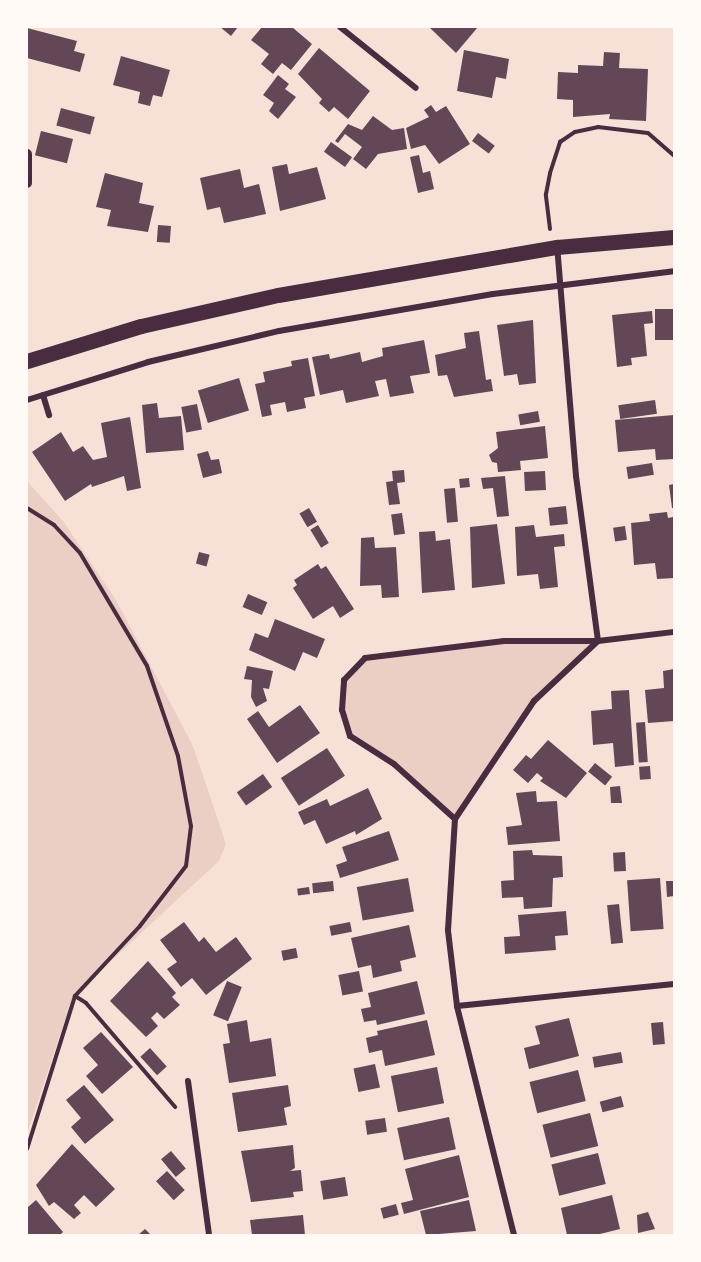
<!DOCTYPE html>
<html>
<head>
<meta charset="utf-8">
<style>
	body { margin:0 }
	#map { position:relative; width:701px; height:1262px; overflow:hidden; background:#f7e1d7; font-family:"Fira Sans",sans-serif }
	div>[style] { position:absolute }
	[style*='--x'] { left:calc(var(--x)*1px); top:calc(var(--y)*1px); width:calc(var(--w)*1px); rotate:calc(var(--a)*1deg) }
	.green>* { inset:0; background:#ebcfc5 }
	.building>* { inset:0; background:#644757; transform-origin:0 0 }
	.path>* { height:4px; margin:-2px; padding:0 2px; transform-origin:2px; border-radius:2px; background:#4a2c40 }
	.minor>* { height:6px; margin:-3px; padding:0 3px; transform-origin:3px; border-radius:3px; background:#4a2c40 }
	.tertiary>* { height:10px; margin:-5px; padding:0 5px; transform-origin:5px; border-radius:5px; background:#4a2c40 }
	.primary>* { height:15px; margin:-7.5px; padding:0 7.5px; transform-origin:7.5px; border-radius:7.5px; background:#4a2c40 }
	span { translate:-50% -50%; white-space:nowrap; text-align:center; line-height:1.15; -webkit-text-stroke:4.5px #fffaf5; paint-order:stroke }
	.frame { position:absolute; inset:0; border:28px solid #fffaf5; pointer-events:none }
</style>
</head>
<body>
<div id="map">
	<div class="green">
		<div style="clip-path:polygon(27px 481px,63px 521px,116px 600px,193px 746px,226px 844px,219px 861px,73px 996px,27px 1134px)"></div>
		<div style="clip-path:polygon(503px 641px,598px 641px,534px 701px,455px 819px,394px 764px,350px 736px,342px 710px,344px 680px,365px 658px)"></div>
	</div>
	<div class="building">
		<div style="clip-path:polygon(220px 27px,238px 27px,231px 36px)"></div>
		<div style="clip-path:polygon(262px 27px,292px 27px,312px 44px,291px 70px,282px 63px,273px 74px,261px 64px,269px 54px,251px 40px)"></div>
		<div style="clip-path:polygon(429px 27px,478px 27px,456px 53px)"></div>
		<div style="clip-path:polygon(27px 28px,77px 41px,74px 51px,85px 54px,80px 72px,27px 58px)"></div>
		<div style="clip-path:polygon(319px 48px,370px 91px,348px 119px,334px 107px,329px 112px,319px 103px,322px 99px,298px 74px)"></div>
		<div style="clip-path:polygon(464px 50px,509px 59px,506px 79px,496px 77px,492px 98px,457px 91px)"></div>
		<div style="clip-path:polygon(604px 52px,620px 53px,619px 68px,648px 69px,646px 121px,609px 119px,610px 114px,573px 117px,573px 100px,557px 99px,558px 72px,578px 73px,578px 65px,603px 66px)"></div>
		<div style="clip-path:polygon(121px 56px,170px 70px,162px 97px,153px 95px,150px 106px,138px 103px,140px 92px,113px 85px)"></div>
		<div style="clip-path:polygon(278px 75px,289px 84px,285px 89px,296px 97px,278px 119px,269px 111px,274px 103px,263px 95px)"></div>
		<div style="clip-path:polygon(431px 105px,436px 112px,446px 106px,470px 144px,439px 164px,425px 145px,411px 149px,406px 128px,429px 117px,424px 110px)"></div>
		<div style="left:61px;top:108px;width:35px;height:18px;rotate:15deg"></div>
		<div style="clip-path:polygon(373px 116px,392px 130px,404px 128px,407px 149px,378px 154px,366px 169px,353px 159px,362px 147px,345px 134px,338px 143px,335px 141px,348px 124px,362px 130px)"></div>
		<div style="left:41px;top:131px;width:33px;height:25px;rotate:14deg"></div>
		<div style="left:478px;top:133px;width:21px;height:10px;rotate:37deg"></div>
		<div style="left:331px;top:142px;width:26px;height:12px;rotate:36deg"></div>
		<div style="clip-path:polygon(419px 155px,423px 173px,430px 171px,434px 189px,418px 193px,410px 157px)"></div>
		<div style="clip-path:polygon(287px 164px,289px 174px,317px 167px,326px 199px,280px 211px,272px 167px)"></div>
		<div style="clip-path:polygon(240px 169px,244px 188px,259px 184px,266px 214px,224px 223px,220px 207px,207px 210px,200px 178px)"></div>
		<div style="clip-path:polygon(105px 173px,143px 183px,139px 203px,154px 206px,148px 232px,107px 226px,111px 210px,96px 207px)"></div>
		<div style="left:158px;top:225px;width:13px;height:17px;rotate:4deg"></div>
		<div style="left:674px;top:309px;width:31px;height:19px;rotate:90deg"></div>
		<div style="clip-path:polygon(652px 311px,653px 323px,644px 324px,647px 356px,631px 358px,632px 365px,617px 367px,612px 315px)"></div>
		<div style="clip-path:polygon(533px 320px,536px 383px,519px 385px,517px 374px,504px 376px,497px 325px)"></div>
		<div style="clip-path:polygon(479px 331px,486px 380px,491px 379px,493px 391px,454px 397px,447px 375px,438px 376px,435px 355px,466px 348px,464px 333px)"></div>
		<div style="clip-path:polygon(424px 340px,430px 373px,410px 376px,414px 393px,390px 397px,386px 379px,375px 381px,379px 396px,346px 403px,343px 390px,320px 395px,312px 357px,329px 354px,330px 359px,360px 352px,362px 362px,383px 356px,382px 348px)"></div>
		<div style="clip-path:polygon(308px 358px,315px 396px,304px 398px,306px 408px,287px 412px,285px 402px,270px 405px,272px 415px,262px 417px,255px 384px,265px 382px,263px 372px,292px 366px,291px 361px)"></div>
		<div style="left:239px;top:378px;width:34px;height:43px;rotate:73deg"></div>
		<div style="left:655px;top:400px;width:14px;height:37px;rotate:82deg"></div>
		<div style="clip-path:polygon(157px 403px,159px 418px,181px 416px,184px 450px,146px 453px,142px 405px)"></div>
		<div style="left:197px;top:404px;width:26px;height:16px;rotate:79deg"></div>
		<div style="left:538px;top:411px;width:11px;height:20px;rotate:80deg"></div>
		<div style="clip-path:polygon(674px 415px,674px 459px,656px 460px,655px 449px,618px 452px,615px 420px)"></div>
		<div style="clip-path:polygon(130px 417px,141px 488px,127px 491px,124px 476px,92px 487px,91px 484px,65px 501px,32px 452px,61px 432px,73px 452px,83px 446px,93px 460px,107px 457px,101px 423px)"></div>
		<div style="clip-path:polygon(545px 426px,548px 458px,520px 461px,521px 470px,498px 472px,497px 463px,492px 462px,489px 455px,498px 448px,496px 432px)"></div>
		<div style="clip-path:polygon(208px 451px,211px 460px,219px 459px,222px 473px,203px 478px,197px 454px)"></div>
		<div style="left:652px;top:463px;width:12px;height:26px;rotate:81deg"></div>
		<div style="clip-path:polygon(404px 470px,405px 482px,397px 483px,400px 504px,389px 505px,386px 482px,393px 481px,392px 471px)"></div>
		<div style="left:545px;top:471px;width:19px;height:21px;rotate:87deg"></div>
		<div style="clip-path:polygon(505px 476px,509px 516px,497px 517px,493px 488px,483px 489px,481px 478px)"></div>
		<div style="left:469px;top:478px;width:9px;height:10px;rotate:84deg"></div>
		<div style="clip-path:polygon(674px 484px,674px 508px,672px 508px,669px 485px)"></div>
		<div style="left:455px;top:488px;width:34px;height:11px;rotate:85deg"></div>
		<div style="left:566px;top:506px;width:18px;height:18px;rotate:84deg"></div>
		<div style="left:309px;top:508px;width:16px;height:11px;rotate:60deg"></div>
		<div style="clip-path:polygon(667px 512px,668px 518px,673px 517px,674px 578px,657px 579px,655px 563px,634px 565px,631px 523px,650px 521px,649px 514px)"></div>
		<div style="left:402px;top:513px;width:21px;height:11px;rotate:82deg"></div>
		<div style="clip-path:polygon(497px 524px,505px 584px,472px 588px,470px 527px)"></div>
		<div style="left:318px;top:525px;width:21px;height:9px;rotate:59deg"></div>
		<div style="clip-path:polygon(534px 525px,536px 537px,564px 534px,565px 546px,554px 547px,558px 587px,540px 589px,538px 574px,517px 576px,515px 527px)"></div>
		<div style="left:625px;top:526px;width:14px;height:12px;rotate:82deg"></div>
		<div style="clip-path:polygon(435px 531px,436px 541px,450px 539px,455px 590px,422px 593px,419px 532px)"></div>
		<div style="clip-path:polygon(374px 537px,375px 548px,396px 547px,399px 597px,382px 598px,381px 585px,360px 586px,361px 538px)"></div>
		<div style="left:199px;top:552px;width:11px;height:12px;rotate:15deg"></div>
		<div style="clip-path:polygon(318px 564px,321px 569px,326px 566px,354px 609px,340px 618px,333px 606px,313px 619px,293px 588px,297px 585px,294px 580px)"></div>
		<div style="left:248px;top:594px;width:21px;height:14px;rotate:23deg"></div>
		<div style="clip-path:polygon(275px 619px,325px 639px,317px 658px,303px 652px,295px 671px,249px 650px,255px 633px,268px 638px)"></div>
		<div style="clip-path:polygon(247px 666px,273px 671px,269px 689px,263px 688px,267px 701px,256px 707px,251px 697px,252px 680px,244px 679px)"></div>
		<div style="clip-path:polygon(674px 669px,674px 721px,648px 723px,645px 690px,664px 688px,663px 671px)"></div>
		<div style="clip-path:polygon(629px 690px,634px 765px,615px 767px,613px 743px,593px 745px,591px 711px,612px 709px,611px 691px)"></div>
		<div style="clip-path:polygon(300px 705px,320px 733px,277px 763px,247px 719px,258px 711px,269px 727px)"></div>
		<div style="left:645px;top:722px;width:40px;height:9px;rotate:86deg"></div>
		<div style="clip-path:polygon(548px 740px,587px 773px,566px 798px,540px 781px,543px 778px,537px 773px,528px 783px,513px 770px,526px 755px,531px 759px)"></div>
		<div style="left:327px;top:748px;width:33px;height:55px;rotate:57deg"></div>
		<div style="left:595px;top:763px;width:22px;height:11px;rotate:39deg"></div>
		<div style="left:650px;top:766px;width:13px;height:11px;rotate:86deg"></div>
		<div style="left:263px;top:774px;width:16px;height:32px;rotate:55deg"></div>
		<div style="clip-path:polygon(620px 786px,622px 803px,611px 803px,610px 787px)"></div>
		<div style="clip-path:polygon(368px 788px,382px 819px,356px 835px,355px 831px,326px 844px,315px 820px,304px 825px,298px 812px,327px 799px,330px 806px)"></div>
		<div style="clip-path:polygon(536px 791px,537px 802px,557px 801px,560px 841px,508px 845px,506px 827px,522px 825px,516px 793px)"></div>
		<div style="clip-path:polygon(389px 831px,399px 860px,340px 878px,336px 865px,347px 861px,342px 847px)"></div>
		<div style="clip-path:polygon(532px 850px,533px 855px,562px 856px,563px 877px,553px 878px,552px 907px,524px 909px,523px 897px,502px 898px,501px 881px,514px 880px,513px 851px)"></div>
		<div style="left:625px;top:852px;width:19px;height:12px;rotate:87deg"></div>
		<div style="left:408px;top:878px;width:34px;height:52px;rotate:80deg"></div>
		<div style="left:660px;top:878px;width:51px;height:33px;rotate:86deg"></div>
		<div style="left:333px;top:881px;width:10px;height:21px;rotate:84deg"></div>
		<div style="clip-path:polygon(666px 881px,674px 881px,674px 896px,667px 897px)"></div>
		<div style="left:309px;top:887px;width:7px;height:12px;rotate:82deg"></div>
		<div style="left:619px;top:904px;width:39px;height:12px;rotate:84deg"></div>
		<div style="clip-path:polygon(566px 911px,568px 935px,555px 936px,556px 950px,505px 954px,504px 937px,520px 936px,518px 915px)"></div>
		<div style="clip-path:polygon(184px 922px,199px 942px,204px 937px,216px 952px,236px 937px,252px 959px,206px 995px,192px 978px,181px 987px,167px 969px,177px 962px,160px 940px)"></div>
		<div style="left:350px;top:922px;width:10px;height:21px;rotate:79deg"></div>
		<div style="clip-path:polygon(409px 925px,416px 957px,400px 961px,402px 971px,373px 978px,371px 965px,358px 968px,351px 938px)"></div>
		<div style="left:296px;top:948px;width:10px;height:15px;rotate:79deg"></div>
		<div style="clip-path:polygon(148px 961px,176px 993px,172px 997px,180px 1005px,164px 1019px,157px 1012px,151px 1018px,158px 1026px,146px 1037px,110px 1001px)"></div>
		<div style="left:359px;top:971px;width:21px;height:21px;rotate:79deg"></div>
		<div style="left:227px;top:981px;width:16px;height:37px;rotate:22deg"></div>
		<div style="clip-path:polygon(417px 981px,425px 1014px,377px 1025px,376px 1020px,364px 1022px,361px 1009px,371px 1007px,368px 993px)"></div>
		<div style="clip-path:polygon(569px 1018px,579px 1056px,529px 1069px,524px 1048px,540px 1044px,535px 1026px)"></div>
		<div style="clip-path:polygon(247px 1020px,250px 1042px,271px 1038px,276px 1076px,229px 1083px,223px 1044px,230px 1043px,227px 1024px)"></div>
		<div style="clip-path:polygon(427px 1020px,435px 1055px,385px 1066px,382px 1050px,369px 1053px,366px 1038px,378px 1035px,377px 1031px)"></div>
		<div style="left:663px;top:1022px;width:22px;height:12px;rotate:85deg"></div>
		<div style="clip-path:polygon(101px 1032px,133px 1067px,102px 1094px,86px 1076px,98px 1065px,83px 1048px)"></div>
		<div style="left:150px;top:1048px;width:25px;height:13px;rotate:48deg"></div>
		<div style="left:621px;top:1052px;width:11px;height:29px;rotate:80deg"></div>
		<div style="left:375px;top:1064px;width:24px;height:22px;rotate:78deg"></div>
		<div style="left:437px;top:1067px;width:37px;height:47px;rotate:79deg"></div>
		<div style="left:578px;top:1070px;width:32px;height:50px;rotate:76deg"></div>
		<div style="clip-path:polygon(84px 1085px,114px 1120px,85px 1144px,71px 1127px,81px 1118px,66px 1100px)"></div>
		<div style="clip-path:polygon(288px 1085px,291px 1106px,284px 1108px,287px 1125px,238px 1132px,232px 1093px)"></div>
		<div style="left:621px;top:1096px;width:11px;height:22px;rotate:75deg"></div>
		<div style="left:590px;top:1113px;width:34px;height:49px;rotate:76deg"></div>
		<div style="left:449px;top:1117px;width:33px;height:53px;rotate:78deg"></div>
		<div style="left:385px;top:1118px;width:14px;height:20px;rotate:82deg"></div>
		<div style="clip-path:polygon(72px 1144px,115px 1189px,96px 1207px,84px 1195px,74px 1205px,81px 1213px,74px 1219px,54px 1202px,49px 1206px,36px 1185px)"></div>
		<div style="clip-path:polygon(293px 1145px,295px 1168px,290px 1171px,301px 1170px,303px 1191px,293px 1192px,294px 1197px,251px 1202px,241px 1151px)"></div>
		<div style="left:171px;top:1151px;width:23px;height:13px;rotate:50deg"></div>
		<div style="left:598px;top:1153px;width:32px;height:48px;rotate:76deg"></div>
		<div style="clip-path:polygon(459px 1155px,469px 1197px,404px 1214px,401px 1203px,413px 1200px,405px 1169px)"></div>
		<div style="left:167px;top:1171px;width:26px;height:15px;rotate:47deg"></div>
		<div style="left:345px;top:1177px;width:19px;height:25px;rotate:81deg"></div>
		<div style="clip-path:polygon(612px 1195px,620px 1229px,596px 1235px,567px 1235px,561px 1208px)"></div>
		<div style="clip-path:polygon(36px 1200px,63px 1232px,60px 1235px,27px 1235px,27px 1208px)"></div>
		<div style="clip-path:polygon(469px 1200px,476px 1231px,426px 1235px,420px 1211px)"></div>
		<div style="left:396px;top:1204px;width:11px;height:16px;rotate:75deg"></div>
		<div style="clip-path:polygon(648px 1212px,655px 1229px,638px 1233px,637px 1215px)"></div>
		<div style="clip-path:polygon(303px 1215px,305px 1235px,252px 1235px,250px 1220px)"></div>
		<div style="clip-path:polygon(145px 1229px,151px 1235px,138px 1235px)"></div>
	</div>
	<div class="path">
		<div style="--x:550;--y:229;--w:35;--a:-97"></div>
		<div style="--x:546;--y:194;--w:21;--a:-79"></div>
		<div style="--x:550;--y:173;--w:33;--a:-72"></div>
		<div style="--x:560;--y:142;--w:18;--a:-34"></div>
		<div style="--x:575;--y:132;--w:24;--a:-12"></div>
		<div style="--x:598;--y:127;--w:50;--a:6.8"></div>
		<div style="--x:648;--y:133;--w:35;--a:41"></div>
		<div style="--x:27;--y:508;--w:32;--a:32"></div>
		<div style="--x:54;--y:525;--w:38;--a:47"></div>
		<div style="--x:80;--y:553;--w:131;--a:59.3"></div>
		<div style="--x:147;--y:666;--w:95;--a:71"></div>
		<div style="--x:178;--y:756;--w:71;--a:79.5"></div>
		<div style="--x:191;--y:826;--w:40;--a:97.1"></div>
		<div style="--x:186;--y:866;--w:76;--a:127.5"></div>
		<div style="--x:140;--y:926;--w:96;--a:132.9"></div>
		<div style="--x:75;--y:996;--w:160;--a:107.4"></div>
		<div style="--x:75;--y:996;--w:13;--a:32"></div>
		<div style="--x:86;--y:1003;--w:137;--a:49.4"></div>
	</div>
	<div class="minor">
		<div style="--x:340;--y:27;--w:97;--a:38.8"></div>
		<div style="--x:43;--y:395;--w:21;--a:73"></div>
		<div style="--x:27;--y:400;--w:127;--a:-17.4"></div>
		<div style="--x:148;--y:362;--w:135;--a:-13.3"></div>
		<div style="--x:279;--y:331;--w:217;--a:-9.8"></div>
		<div style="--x:493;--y:294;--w:182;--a:-7.2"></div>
		<div style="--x:455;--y:819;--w:82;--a:-138"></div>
		<div style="--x:394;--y:764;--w:52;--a:-147.5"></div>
		<div style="--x:350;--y:736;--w:27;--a:-107"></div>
		<div style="--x:342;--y:710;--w:30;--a:-86"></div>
		<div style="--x:344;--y:680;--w:30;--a:-46"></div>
		<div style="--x:365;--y:658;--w:140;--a:-7"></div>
		<div style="--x:504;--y:641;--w:94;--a:0"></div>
		<div style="--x:598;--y:641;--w:77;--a:-6.8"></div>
		<div style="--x:457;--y:1006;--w:218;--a:-5.8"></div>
		<div style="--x:188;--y:1081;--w:155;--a:82.2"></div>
		<div style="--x:514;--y:1235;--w:236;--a:-104"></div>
		<div style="--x:457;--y:1006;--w:77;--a:-96.8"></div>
		<div style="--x:448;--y:930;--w:111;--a:-86.4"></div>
		<div style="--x:455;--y:819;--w:142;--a:-56.2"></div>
		<div style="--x:534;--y:701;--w:88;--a:-43.2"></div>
		<div style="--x:598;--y:641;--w:166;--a:-97.6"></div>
		<div style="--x:576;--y:476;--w:230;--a:-94.7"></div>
	</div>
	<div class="tertiary">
		<div style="--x:27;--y:154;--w:29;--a:90"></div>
	</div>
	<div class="primary">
		<div style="--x:27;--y:361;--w:119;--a:-17.1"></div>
		<div style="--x:141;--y:326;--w:140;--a:-12.8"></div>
		<div style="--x:278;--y:295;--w:283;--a:-9.8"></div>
		<div style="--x:557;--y:247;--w:117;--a:-4.9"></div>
	</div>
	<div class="frame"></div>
</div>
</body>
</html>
